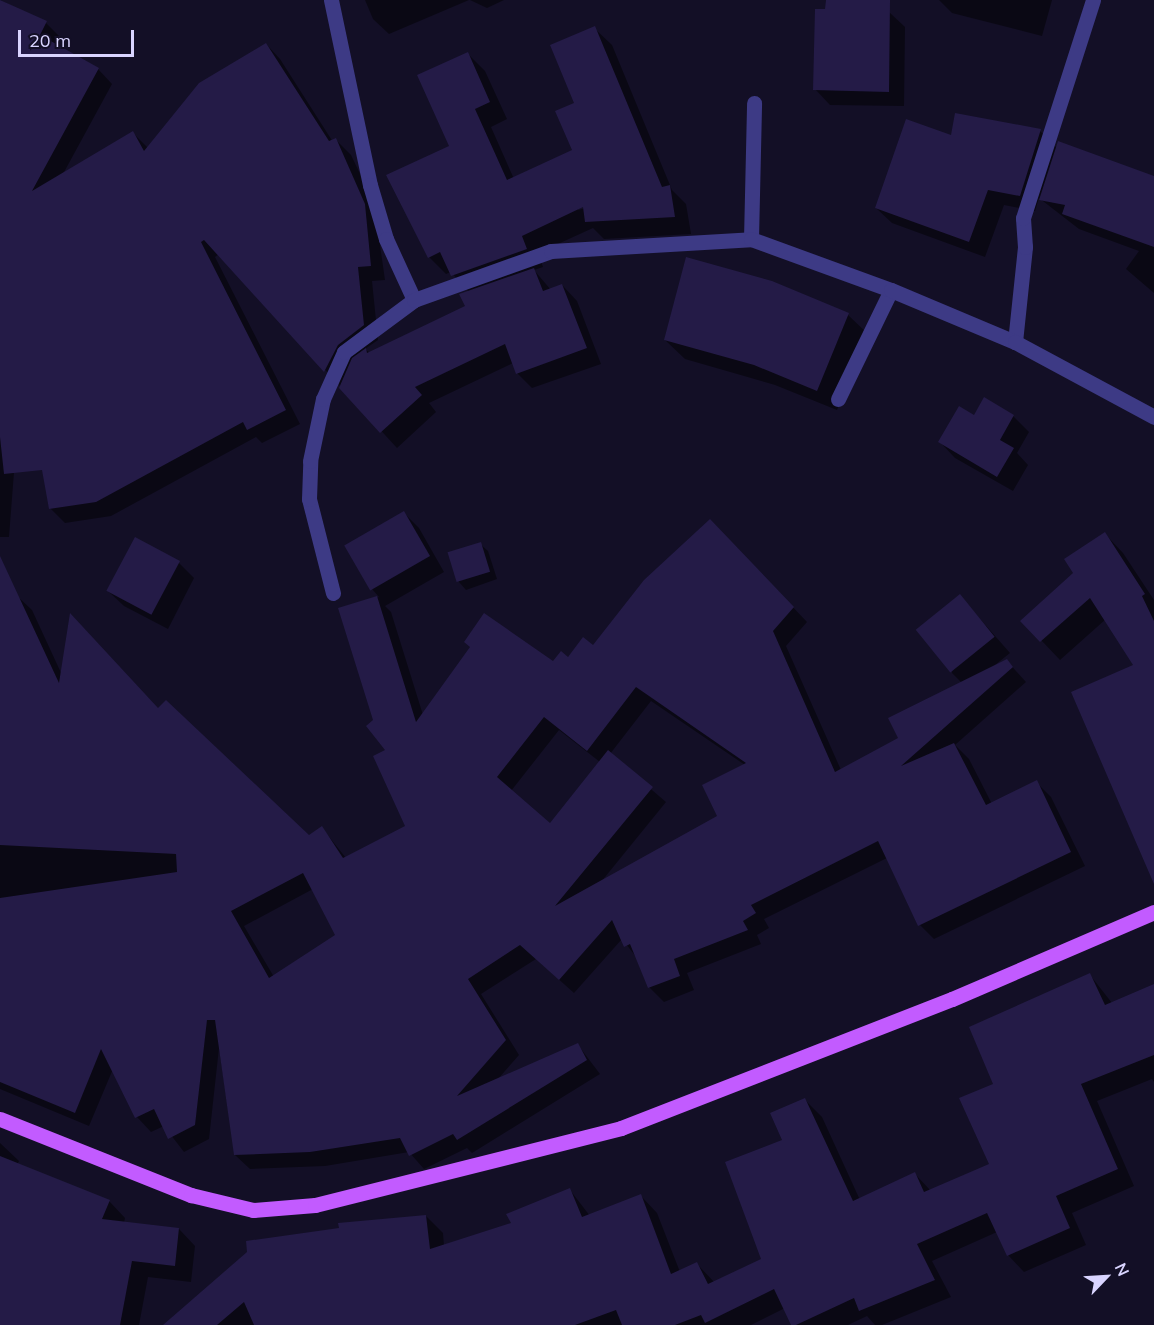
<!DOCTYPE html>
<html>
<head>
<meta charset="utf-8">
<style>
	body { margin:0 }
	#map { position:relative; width:1154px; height:1325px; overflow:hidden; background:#130f26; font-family:Mulish,sans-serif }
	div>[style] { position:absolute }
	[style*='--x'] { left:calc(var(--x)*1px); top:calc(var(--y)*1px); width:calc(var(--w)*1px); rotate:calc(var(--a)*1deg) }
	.shadow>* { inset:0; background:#0007 }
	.building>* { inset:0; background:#241b47; transform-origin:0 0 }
	.minor>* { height:15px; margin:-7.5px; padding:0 7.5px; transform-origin:7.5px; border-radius:7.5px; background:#3d3a85 }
	.major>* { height:15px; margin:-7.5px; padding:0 7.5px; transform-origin:7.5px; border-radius:7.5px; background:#c25bff }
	span { translate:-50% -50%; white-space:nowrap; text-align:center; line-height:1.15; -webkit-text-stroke:5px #130f26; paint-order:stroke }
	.north { position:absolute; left:1076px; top:1247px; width:60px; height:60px; -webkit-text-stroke:4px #130f26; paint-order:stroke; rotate:65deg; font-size:16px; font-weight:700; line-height:24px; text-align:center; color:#d9d4ff }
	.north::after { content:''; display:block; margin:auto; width:21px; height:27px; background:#d9d4ff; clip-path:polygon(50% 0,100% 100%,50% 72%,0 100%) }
	.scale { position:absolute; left:18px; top:30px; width:116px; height:27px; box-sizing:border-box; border:3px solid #d9d4ff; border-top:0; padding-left:8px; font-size:18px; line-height:21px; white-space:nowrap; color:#d9d4ff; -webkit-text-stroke:4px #130f26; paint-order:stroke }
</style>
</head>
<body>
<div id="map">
	<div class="shadow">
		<div style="clip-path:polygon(evenodd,0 0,46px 23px,60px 37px,56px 46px,98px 69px,112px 84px,63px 174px,133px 133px,148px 148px,266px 44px,280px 59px,333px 142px,336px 140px,351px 155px,374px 203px,385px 280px,372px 281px,378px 340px,365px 349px,370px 353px,467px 307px,469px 292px,451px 272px,446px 274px,429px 257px,468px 54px,485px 71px,507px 119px,491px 127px,514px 179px,574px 151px,576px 104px,594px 28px,612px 45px,672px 190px,686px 204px,691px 234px,604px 239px,593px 228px,538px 253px,543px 267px,534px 270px,551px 290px,562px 285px,577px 301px,601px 364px,532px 388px,517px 373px,513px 363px,429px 403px,436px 412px,397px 448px,219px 254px,215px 257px,300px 424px,262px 443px,256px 437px,111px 516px,65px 523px,50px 508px,23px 356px,9px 537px,0 537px,0 0,594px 201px,594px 206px,578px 210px,577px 208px,594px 201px)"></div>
		<div style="clip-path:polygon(365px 0,469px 0,389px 34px,373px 19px)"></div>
		<div style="clip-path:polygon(470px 0,504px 0,487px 8px)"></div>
		<div style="clip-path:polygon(939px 0,1052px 0,1042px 36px,952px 13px)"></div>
		<div style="clip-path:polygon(889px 12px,905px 27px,904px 106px,830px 105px,815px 89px)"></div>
		<div style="clip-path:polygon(956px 114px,1040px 131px,1057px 148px,1154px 177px,1154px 293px,1126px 269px,1139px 251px,1079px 229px,1039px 198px,1035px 211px,1004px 205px,985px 257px,892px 223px,876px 208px,952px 137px)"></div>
		<div style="clip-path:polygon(848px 315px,868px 334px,837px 410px,775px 385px,685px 359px,665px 340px)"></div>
		<div style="clip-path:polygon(985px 399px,1013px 416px,1029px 432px,1017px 453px,1028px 465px,1013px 491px,955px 458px,940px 442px,975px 417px)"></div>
		<div style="clip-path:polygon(evenodd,404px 513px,419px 528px,444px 572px,385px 606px,391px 612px,423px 715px,593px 647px,724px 535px,807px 622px,786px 646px,841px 770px,900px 739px,962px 683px,952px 673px,960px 596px,1010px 653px,995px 665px,1007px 661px,1026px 682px,955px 745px,969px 759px,992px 804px,1036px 782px,1051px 797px,1085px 866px,934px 939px,920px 925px,887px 858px,764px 919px,769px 928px,757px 935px,761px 944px,687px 973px,694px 990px,664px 1002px,649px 987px,637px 958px,622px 939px,574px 993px,536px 959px,481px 994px,519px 1055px,498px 1079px,578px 1045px,600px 1074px,472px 1153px,467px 1148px,424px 1169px,409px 1152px,325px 1166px,250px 1169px,235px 1155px,219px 1048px,209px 1139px,184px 1152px,164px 1126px,151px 1132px,137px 1117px,113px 1069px,89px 1126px,0 1089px,0 604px,17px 596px,32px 610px,62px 675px,159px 710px,309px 837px,322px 828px,346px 858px,407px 827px,388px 750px,340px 609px,379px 597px,372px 589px,404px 513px,651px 701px,745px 765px,719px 817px,601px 882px,666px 802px,610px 754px,651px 701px,404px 513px,559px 730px,600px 762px,550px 825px,511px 791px,559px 730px,404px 513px,313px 889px,337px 936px,274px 977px,244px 926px,313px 889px)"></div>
		<div style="clip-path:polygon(1105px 534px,1123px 553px,1154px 600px,1154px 863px,1135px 666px,1106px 619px,1060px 660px,1023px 621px,1075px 573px)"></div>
		<div style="clip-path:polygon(480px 544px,488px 551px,497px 579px,466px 590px,459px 582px,449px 554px)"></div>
		<div style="clip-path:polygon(179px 563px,194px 578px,168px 629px,124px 606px,108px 591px)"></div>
		<div style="clip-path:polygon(1090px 975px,1112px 1003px,1154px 986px,1154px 1082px,1152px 1079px,1097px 1101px,1134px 1186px,1072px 1213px,1086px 1245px,1024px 1272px,1008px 1255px,997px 1232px,932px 1261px,951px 1297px,882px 1325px,875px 1325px,867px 1316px,848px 1325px,793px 1325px,785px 1308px,751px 1325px,166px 1325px,426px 1216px,443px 1233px,444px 1246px,513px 1224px,570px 1190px,590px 1216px,641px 1196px,657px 1213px,680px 1272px,697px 1264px,715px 1283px,763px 1259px,784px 1141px,805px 1100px,822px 1117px,860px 1200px,915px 1174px,931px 1191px,991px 1165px,995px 1084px)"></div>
		<div style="clip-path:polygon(0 1143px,19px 1161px,17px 1165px,109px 1201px,125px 1218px,124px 1223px,179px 1229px,195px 1246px,191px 1282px,148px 1277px,139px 1325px,0 1325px)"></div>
	</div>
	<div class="building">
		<div style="clip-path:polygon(0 0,47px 21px,40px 35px,99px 68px,32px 191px,133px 131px,144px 151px,199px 83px,266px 43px,329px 141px,336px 138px,365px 204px,371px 266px,358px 267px,364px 325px,338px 345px,324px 372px,204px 240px,201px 242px,286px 410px,247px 430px,243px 422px,96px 502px,49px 509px,42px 470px,4px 474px,0 437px)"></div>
		<div style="clip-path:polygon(826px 0,890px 0,889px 92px,813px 90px,815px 9px,825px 9px)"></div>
		<div style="clip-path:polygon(595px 26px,662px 187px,670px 185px,675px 217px,585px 222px,583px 207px,522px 236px,527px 249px,451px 276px,440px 252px,428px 258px,386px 175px,449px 146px,417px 75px,468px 52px,490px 102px,475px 109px,507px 180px,572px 150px,555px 111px,574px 103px,550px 45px)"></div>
		<div style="clip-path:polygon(955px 113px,1041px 129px,1020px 196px,988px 190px,969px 242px,875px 208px,906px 119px,951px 135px)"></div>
		<div style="clip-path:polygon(1058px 141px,1154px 176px,1154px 247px,1062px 214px,1065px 205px,1039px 200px)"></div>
		<div style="clip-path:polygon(686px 257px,772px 281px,849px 313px,817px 391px,754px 365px,664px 340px)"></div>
		<div style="clip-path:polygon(534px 268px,543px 291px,562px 284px,587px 348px,516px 374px,505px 344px,415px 387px,422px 395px,380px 433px,339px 388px,352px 358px,366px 348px,367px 353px,465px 306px,459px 294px)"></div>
		<div style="clip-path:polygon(984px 397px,1014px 415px,1000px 440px,1014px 448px,997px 477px,938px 442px,959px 406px,974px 415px)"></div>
		<div style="left:404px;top:511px;width:52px;height:69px;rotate:60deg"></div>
		<div style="clip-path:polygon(evenodd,710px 519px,794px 607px,773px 631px,835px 772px,898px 738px,888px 718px,1007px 659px,1013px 667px,901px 766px,954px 743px,986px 805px,1037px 780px,1071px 852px,918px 926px,878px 841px,751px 905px,756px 913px,743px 921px,748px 930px,674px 959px,680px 976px,648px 988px,630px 944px,624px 947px,612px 920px,559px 980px,520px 945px,468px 979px,506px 1040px,457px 1096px,578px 1043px,587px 1060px,457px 1140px,453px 1134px,409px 1156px,400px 1138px,310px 1152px,234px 1155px,215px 1020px,207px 1020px,195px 1125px,168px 1139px,154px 1109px,135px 1118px,101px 1049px,75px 1113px,0 1082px,0 898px,177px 872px,176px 854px,0 845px,0 556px,59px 683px,70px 613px,158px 708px,166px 700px,309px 835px,322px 826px,343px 858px,405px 826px,373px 756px,385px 750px,366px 726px,373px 720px,338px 608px,377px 596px,416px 722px,470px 647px,464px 642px,484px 613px,553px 661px,561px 651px,568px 657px,583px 637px,593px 645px,644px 580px,710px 519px,636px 687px,746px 763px,702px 785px,717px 816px,555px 906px,653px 787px,608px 750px,550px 823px,497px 777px,544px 717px,587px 751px,636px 687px,710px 519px,303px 873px,335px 935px,269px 978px,231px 911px,303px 873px)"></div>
		<div style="clip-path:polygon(1105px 532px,1145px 594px,1142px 596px,1154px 621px,1154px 884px,1071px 692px,1133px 665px,1090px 598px,1040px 642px,1020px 621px,1073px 573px,1064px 559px)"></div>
		<div style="left:135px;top:537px;width:51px;height:61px;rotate:28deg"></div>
		<div style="left:481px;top:542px;width:31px;height:35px;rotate:73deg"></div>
		<div style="left:960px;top:594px;width:55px;height:57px;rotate:51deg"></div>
		<div style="clip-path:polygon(1090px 973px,1105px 1005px,1154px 984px,1154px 1055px,1081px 1084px,1118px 1169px,1056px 1196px,1070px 1228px,1007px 1256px,987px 1213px,917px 1244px,935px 1280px,859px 1311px,854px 1298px,796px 1325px,791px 1325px,774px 1289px,705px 1323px,701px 1315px,675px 1325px,622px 1325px,616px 1310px,575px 1325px,254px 1325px,244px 1302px,217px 1325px,163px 1325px,247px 1252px,246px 1241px,339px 1228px,338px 1223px,426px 1215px,430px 1249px,511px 1223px,506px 1214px,570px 1188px,582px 1217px,641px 1194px,671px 1274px,697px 1262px,708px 1284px,761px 1259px,725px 1162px,782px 1140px,770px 1113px,805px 1098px,853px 1201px,915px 1172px,924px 1192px,989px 1164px,959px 1098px,993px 1084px,969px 1027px)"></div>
		<div style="clip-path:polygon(0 1156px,110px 1200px,102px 1219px,179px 1228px,175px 1266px,132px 1261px,120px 1325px,0 1325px)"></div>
	</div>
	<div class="minor">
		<div style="--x:331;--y:0;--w:189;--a:78.1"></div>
		<div style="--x:370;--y:185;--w:56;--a:73.5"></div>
		<div style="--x:386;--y:239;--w:67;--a:65.3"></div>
		<div style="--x:751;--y:239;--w:136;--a:-88.7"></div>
		<div style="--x:1015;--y:342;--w:96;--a:-84"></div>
		<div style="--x:1025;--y:247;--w:29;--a:-94"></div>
		<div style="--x:1023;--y:218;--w:229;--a:-72.2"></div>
		<div style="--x:838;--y:399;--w:121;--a:-64.1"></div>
		<div style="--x:333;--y:593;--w:97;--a:-104.3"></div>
		<div style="--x:309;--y:499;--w:38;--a:-88"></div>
		<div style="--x:310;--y:461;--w:63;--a:-78.2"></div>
		<div style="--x:323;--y:399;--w:51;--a:-65.9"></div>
		<div style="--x:344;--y:352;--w:87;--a:-36.6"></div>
		<div style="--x:414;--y:300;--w:145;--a:-19.7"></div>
		<div style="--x:551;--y:251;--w:200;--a:-3.4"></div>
		<div style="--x:751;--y:239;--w:149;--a:20"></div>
		<div style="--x:891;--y:290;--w:134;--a:22.8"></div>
		<div style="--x:1015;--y:342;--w:158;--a:28.3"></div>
	</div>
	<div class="major">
		<div style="--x:0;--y:1119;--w:206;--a:21.7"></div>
		<div style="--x:191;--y:1195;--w:64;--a:13.6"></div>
		<div style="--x:253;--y:1210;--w:62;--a:-4.6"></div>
		<div style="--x:315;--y:1205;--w:316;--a:-14.1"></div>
		<div style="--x:621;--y:1128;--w:355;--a:-21.3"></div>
		<div style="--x:952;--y:999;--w:220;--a:-23.3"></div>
	</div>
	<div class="north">N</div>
	<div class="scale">20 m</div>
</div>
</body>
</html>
